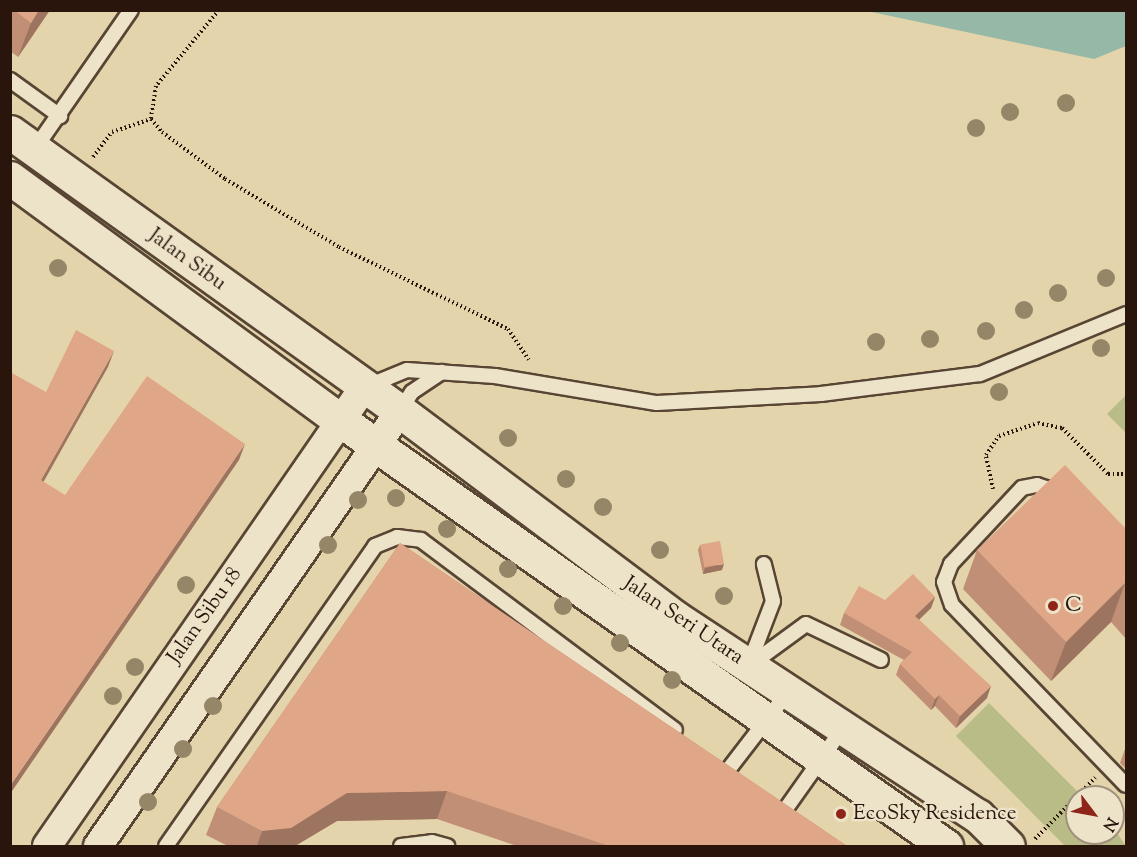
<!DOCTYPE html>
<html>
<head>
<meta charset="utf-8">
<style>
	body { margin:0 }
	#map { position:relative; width:1137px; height:857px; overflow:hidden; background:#e4d4ab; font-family:"Sorts Mill Goudy",serif }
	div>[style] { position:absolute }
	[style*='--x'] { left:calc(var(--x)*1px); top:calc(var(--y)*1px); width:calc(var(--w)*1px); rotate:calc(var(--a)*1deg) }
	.green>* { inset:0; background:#b9bc86 }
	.water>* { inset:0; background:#96b8a6 }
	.path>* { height:4px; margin-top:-2px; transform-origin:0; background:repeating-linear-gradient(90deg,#29150c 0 1.5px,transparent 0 4.5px) }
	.roads { filter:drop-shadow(2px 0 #584534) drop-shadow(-2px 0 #584534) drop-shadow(0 2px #584534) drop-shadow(0 -2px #584534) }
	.lane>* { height:14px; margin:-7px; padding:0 7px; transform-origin:7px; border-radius:7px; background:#ede3c8 }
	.street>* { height:28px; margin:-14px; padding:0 14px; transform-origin:14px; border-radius:14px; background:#ede3c8 }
	.secondary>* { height:33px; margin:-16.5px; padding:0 16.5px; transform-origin:16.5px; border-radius:16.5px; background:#ede3c8 }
	.trees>* { width:18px; height:18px; margin:-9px; border-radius:50%; background:#958668 }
	.wall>* { inset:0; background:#c18f75 }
	.shaded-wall>* { inset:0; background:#9d745f }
	.building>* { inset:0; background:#e0a688; transform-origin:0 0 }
	.dots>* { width:16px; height:16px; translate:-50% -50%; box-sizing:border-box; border:3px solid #ede3c8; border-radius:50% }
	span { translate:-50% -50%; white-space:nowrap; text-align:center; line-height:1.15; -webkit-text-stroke:5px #ede3c8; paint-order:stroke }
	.street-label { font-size:21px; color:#29150c }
	.poi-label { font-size:21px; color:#29150c }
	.left { translate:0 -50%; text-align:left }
	.frame { position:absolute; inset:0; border:12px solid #29150c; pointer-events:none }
	.north { position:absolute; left:1065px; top:785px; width:60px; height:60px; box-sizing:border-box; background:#ede3c8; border:2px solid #9f917d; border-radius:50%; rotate:122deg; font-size:16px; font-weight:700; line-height:24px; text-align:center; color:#29150c }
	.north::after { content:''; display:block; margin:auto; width:21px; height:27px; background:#8f2418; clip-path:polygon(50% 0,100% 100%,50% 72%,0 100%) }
</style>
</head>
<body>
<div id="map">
	<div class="green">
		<div style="clip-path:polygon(1126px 395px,1126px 433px,1107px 414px)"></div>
		<div style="clip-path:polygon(989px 703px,1083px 797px,1077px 797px,1077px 833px,1113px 833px,1113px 827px,1126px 846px,1065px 846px,956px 736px)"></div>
	</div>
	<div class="water">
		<div style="clip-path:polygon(867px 11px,1126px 11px,1126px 46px,1094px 59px)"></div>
	</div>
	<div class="path">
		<div style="--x:219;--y:10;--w:99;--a:129.7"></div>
		<div style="--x:156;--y:86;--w:33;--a:99"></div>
		<div style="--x:151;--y:119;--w:17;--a:50"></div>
		<div style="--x:162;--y:132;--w:79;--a:36.7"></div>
		<div style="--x:225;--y:179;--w:133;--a:30.8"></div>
		<div style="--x:339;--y:247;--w:188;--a:25.9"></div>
		<div style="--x:508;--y:329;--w:37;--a:56"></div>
		<div style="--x:93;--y:157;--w:31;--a:-53"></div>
		<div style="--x:112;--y:132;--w:41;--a:-18.4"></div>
		<div style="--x:993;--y:489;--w:35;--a:-102"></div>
		<div style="--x:986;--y:455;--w:23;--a:-56"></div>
		<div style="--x:999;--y:436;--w:41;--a:-18.4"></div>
		<div style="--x:1038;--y:423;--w:25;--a:12"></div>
		<div style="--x:1062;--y:428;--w:65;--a:45"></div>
		<div style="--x:1108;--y:474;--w:18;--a:0"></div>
		<div style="--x:1035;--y:839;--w:86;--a:-45.5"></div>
	</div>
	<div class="roads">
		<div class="lane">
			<div style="--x:10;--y:80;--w:62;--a:35.8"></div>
			<div style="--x:34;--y:150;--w:170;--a:-55.3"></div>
			<div style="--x:368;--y:386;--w:42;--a:-22.3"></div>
			<div style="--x:407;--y:370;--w:88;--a:3.9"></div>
			<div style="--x:495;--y:376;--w:164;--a:9.5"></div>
			<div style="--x:657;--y:403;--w:164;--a:-3.1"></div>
			<div style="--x:821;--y:394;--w:160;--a:-7.2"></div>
			<div style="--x:980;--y:374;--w:158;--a:-22.3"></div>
			<div style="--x:400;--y:411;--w:22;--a:-58"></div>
			<div style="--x:412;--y:392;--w:36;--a:-34"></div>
			<div style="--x:1058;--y:492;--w:22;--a:-162"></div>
			<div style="--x:1037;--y:485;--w:15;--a:169"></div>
			<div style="--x:1022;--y:488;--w:104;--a:133.1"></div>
			<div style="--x:951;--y:564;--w:19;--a:111"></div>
			<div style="--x:944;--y:582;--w:24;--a:71"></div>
			<div style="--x:952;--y:605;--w:250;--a:46"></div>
			<div style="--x:749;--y:664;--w:67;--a:-69.1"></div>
			<div style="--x:773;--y:601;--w:38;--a:-104"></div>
			<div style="--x:750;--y:665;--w:69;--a:-36.2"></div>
			<div style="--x:806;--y:624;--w:83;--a:25.6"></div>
			<div style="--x:728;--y:770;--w:98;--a:-52.4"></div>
			<div style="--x:785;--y:810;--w:100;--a:-54.7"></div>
			<div style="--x:166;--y:846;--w:366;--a:-55.1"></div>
			<div style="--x:375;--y:546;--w:24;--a:-22"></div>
			<div style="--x:397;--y:537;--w:24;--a:7"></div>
			<div style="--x:421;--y:540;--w:317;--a:36.8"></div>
			<div style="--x:401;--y:846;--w:31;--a:-7"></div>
			<div style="--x:432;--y:842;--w:16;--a:15"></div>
		</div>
		<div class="street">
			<div style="--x:47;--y:846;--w:558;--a:-55.37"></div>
			<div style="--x:98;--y:846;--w:530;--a:-55.23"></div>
		</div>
		<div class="secondary">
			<div style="--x:10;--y:132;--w:480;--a:35.6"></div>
			<div style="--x:400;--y:411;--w:345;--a:36.9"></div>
			<div style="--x:676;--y:618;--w:361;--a:33.3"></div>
			<div style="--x:978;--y:816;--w:42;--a:45"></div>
			<div style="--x:10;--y:178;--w:409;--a:36.3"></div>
			<div style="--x:340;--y:420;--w:741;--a:35.11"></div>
		</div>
	</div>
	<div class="trees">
		<div style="left:1066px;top:103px"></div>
		<div style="left:1010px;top:112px"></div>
		<div style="left:976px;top:128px"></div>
		<div style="left:58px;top:268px"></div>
		<div style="left:1106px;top:278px"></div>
		<div style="left:1058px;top:293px"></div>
		<div style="left:1024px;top:310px"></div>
		<div style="left:986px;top:331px"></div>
		<div style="left:930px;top:339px"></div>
		<div style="left:876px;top:342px"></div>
		<div style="left:1101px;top:348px"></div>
		<div style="left:999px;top:392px"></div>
		<div style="left:508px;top:438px"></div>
		<div style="left:566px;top:479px"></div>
		<div style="left:396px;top:498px"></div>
		<div style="left:358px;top:500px"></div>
		<div style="left:603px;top:507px"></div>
		<div style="left:447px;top:529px"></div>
		<div style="left:328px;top:545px"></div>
		<div style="left:660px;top:550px"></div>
		<div style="left:508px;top:569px"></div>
		<div style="left:186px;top:585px"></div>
		<div style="left:724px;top:596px"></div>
		<div style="left:563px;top:606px"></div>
		<div style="left:620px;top:643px"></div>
		<div style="left:135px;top:667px"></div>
		<div style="left:672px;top:680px"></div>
		<div style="left:113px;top:696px"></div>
		<div style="left:213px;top:706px"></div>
		<div style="left:183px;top:749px"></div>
		<div style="left:148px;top:802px"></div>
	</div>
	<div class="wall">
		<div style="clip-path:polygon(10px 10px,50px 10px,18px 57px,10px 51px)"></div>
		<div style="clip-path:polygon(1126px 529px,1126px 639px,1111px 622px,1051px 681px,963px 589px,977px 550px)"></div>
		<div style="clip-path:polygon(400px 543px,847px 846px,517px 846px,437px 819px,337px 821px,295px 846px,228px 846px,206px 835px,217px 807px)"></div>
		<div style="clip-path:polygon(700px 545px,722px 570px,703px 574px,698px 550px)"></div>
		<div style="clip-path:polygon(935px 597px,931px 608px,919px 620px,987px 698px,956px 728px,935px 706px,931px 710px,896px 675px,900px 664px,904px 660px,840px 625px,844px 613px,885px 600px)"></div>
		<div style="clip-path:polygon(1126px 746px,1126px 769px,1120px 763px)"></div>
	</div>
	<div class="shaded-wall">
		<div style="clip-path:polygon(39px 10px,50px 10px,18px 57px,31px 23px)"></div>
		<div style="clip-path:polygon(114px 351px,108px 367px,35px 497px,41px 480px)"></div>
		<div style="clip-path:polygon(245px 444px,239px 460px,10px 794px,10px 786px)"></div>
		<div style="clip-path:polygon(724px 564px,722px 570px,703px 574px,705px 568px)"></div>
		<div style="clip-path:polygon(1125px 583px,1111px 622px,1051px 681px,1066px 642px)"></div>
		<div style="clip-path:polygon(935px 597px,931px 608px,911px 627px,915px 616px)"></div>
		<div style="clip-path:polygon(991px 686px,987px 698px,956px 728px,960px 716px)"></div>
		<div style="clip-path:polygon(939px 695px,935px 706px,931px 710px,935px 699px)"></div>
		<div style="clip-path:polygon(447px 791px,437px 819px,337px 821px,295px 846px,257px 846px,262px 831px,347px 793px)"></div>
	</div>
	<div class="building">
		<div style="clip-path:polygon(14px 10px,39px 10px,31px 23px)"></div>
		<div style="clip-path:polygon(76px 330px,114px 351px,41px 480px,65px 495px,147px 376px,245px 444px,10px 786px,10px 372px,46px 392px)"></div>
		<div style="clip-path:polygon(1065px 465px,1126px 529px,1126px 585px,1125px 583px,1066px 642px,977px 550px)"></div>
		<div style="left:720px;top:541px;width:23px;height:20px;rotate:80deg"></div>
		<div style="clip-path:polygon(400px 543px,847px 846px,609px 846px,447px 791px,347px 793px,291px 828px,262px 831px,217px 807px)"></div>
		<div style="clip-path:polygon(913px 574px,935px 597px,915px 616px,991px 686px,960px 716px,939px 695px,935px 699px,900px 664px,912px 652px,844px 613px,859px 586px,885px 600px)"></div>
	</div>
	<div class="dots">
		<div style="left:1053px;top:606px;background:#8f2418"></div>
		<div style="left:841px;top:814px;background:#8f2418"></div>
	</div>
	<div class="street-label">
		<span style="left:187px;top:260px;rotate:36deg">Jalan Sibu</span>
		<span style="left:205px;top:616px;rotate:-55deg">Jalan Sibu 18</span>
		<span style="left:683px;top:621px;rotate:34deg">Jalan Seri Utara</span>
	</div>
	<div class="poi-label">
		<span class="left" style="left:1065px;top:606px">C</span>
		<span class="left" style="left:853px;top:814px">EcoSky Residence</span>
	</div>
	<div class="frame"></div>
	<div class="north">N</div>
</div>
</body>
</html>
